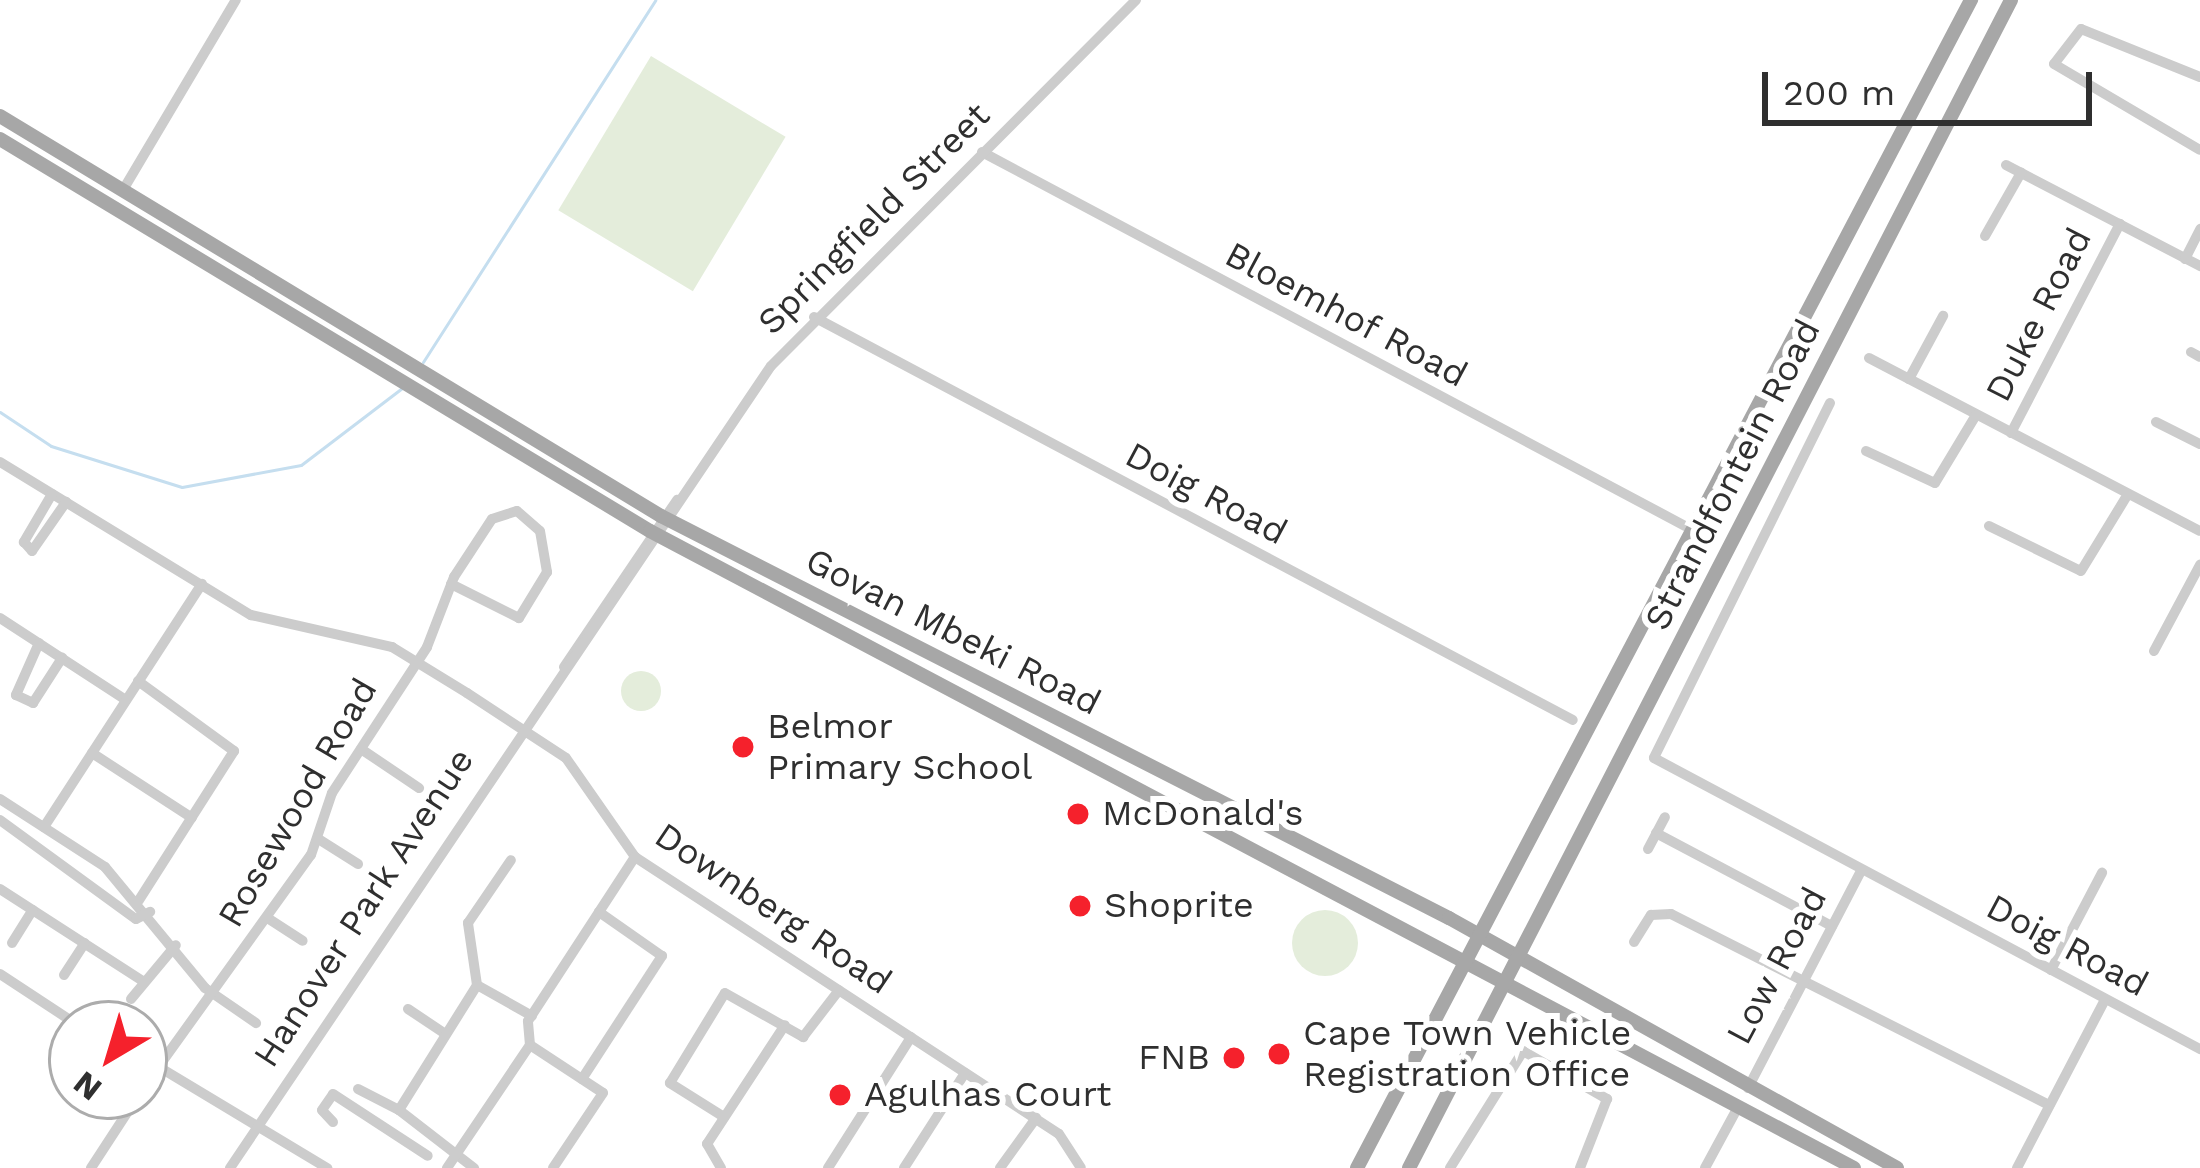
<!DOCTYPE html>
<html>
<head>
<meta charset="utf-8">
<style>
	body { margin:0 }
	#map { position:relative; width:2200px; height:1168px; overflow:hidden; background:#fff; font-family:"Work Sans",sans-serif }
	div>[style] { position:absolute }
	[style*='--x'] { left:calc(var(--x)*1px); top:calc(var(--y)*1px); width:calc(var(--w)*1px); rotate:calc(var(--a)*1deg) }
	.green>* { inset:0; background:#e4eddb; transform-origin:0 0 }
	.round { border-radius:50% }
	.stream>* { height:3px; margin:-1.5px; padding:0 1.5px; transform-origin:1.5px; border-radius:1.5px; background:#c5deef }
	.minor>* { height:10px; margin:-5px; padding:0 5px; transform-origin:5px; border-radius:5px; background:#ccc }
	.major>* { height:14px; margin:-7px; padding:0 7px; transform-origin:7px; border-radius:7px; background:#a7a7a7 }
	.dots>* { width:33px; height:33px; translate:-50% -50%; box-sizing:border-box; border:6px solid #fff; border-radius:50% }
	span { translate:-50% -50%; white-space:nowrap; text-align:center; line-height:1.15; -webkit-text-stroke:12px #fff; paint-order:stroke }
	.street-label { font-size:36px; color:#2f2f2f }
	.poi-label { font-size:36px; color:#2f2f2f }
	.left { translate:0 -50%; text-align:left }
	.right { translate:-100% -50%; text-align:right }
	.north { position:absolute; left:48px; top:1000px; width:120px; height:120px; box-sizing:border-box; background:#fff; border:3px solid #acacac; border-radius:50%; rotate:218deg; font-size:33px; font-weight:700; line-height:48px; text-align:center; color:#2f2f2f }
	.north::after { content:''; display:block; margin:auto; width:42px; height:54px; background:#f5212c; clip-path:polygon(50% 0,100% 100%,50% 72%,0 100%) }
	.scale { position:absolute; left:1762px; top:72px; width:330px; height:54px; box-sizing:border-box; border:6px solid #2f2f2f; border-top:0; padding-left:15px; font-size:36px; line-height:42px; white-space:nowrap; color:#2f2f2f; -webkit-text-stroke:9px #fff; paint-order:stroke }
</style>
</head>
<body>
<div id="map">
	<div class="green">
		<div style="left:651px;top:56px;width:157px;height:180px;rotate:31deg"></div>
		<div class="round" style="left:621px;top:671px;width:40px;height:40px"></div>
		<div class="round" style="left:1292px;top:910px;width:66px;height:66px"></div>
	</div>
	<div class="stream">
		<div style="--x:423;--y:362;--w:430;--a:-57.3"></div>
		<div style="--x:0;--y:412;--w:61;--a:33.7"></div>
		<div style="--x:51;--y:446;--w:137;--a:17.4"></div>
		<div style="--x:182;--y:487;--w:121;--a:-10.5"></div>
		<div style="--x:301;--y:465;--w:127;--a:-37.3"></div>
	</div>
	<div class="minor">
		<div style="--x:2200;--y:77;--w:128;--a:-158"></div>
		<div style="--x:2081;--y:29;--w:44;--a:127.6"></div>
		<div style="--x:2054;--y:64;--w:169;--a:30.5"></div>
		<div style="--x:982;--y:152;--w:796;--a:28.01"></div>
		<div style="--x:2006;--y:165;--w:219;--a:27.5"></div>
		<div style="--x:123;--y:190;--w:221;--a:-59.3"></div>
		<div style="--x:1985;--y:236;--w:73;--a:-60.3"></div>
		<div style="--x:2185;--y:259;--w:34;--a:-63"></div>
		<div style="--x:814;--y:317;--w:859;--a:27.97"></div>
		<div style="--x:2191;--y:352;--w:10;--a:29"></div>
		<div style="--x:1869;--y:358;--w:373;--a:27.6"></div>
		<div style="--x:1909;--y:379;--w:72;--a:-61.6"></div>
		<div style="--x:1830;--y:403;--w:396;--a:116.4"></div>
		<div style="--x:1654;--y:758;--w:619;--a:28.06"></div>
		<div style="--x:2156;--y:422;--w:49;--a:26.6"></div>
		<div style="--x:2011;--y:433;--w:236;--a:-62.5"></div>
		<div style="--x:1866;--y:451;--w:76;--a:24.9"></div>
		<div style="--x:1935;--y:483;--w:79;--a:-58.9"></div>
		<div style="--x:0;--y:462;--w:294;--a:31.4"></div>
		<div style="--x:251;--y:615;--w:145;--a:12.8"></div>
		<div style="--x:392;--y:647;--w:88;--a:31.5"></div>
		<div style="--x:467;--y:693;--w:118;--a:33.3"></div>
		<div style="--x:566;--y:758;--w:121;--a:55.1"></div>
		<div style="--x:635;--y:857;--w:506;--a:33.16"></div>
		<div style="--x:1059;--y:1134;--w:40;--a:57.1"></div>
		<div style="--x:52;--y:494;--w:56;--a:120.3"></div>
		<div style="--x:24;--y:542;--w:12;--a:48"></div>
		<div style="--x:32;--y:551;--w:60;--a:-55.2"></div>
		<div style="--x:1989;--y:526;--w:102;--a:26.1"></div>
		<div style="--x:2081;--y:571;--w:90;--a:-58.6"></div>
		<div style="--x:0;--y:618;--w:150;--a:33.1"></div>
		<div style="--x:39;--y:643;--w:57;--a:113.9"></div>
		<div style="--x:16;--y:695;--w:19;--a:25"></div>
		<div style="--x:33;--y:703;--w:54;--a:-57.2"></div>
		<div style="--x:2154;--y:651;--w:98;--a:-61.9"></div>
		<div style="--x:564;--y:667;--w:202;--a:-55.9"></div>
		<div style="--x:138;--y:681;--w:119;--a:36.1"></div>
		<div style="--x:234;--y:751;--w:177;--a:122.5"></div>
		<div style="--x:361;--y:749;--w:70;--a:33.9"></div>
		<div style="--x:92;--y:753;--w:119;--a:33"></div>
		<div style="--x:0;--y:799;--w:125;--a:32.9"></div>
		<div style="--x:105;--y:867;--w:157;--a:50.4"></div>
		<div style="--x:205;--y:988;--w:62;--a:34.5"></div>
		<div style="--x:0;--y:820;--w:168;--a:36.1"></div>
		<div style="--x:136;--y:919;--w:16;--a:-27"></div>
		<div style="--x:44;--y:827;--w:290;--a:-57"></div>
		<div style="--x:1656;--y:833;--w:199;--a:27.9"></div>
		<div style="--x:320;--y:840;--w:45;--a:32.3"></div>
		<div style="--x:1648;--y:849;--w:36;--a:-62"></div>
		<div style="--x:0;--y:889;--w:170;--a:32.8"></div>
		<div style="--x:269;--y:919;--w:40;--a:32.9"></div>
		<div style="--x:1634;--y:942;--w:32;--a:-58"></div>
		<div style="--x:1651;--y:915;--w:20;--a:-3"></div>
		<div style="--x:1671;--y:914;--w:424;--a:26.8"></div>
		<div style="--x:12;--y:943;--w:39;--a:-58"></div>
		<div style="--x:2051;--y:970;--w:110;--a:-62.3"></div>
		<div style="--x:0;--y:974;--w:91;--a:33.3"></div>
		<div style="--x:64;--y:975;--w:38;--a:-57"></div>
		<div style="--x:477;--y:985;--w:63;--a:-98.3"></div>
		<div style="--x:468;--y:923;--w:76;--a:-55.7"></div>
		<div style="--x:477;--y:985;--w:63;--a:29.4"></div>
		<div style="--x:131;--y:999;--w:70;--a:-50.2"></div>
		<div style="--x:408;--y:1009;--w:43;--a:33.7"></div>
		<div style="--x:530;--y:1045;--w:24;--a:-95"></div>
		<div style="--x:528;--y:1021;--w:196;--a:-56.9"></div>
		<div style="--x:530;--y:1045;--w:87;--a:33.3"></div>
		<div style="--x:603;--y:1093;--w:90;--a:123.7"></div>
		<div style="--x:144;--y:1058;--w:214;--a:31"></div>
		<div style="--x:582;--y:1079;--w:147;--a:-57"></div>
		<div style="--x:662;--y:956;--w:77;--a:-145.1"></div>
		<div style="--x:144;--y:1087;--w:286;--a:-54.3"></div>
		<div style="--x:311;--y:855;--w:65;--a:-71.3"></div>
		<div style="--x:332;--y:793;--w:174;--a:-56.9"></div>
		<div style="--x:427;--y:647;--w:75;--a:-68.9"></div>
		<div style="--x:454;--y:577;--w:69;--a:-56.8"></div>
		<div style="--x:492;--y:519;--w:26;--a:-18"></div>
		<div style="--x:517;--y:511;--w:30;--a:41"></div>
		<div style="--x:540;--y:531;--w:42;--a:80.3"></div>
		<div style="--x:547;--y:572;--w:54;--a:121.3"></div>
		<div style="--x:519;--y:618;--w:76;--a:-153.4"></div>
		<div style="--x:1748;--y:1088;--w:242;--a:-62.5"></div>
		<div style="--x:358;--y:1089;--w:46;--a:27.1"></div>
		<div style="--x:399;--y:1110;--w:147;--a:-58"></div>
		<div style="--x:399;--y:1110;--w:95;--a:37.7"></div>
		<div style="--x:724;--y:1117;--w:64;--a:-147.8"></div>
		<div style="--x:670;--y:1083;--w:105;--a:-58.6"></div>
		<div style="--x:725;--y:993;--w:90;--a:29.4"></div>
		<div style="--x:803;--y:1037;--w:59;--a:-52.5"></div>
		<div style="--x:333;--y:1122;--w:16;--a:-133"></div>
		<div style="--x:322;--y:1110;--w:19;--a:-55"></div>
		<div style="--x:333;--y:1094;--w:113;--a:33.1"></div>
		<div style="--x:91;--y:1168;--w:86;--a:-56.9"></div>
		<div style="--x:230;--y:1168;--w:967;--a:-56"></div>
		<div style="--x:771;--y:366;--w:517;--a:-45.08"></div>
		<div style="--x:447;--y:1168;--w:148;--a:-56"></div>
		<div style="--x:721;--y:1168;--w:28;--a:-120"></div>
		<div style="--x:707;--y:1144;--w:142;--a:-56.8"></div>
		<div style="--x:828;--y:1168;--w:155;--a:-57.6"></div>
		<div style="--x:904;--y:1168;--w:113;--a:-57.3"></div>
		<div style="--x:1000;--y:1168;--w:62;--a:-54.2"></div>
		<div style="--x:1450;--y:1168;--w:138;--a:-58"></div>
		<div style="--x:1523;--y:1051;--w:97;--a:29.7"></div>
		<div style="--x:1607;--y:1099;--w:74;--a:111.4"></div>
		<div style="--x:1705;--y:1168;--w:69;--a:-61.6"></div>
		<div style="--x:2017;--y:1168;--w:190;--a:-62.4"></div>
	</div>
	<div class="major">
		<div style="--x:0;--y:116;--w:773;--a:31.18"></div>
		<div style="--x:661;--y:516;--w:885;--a:27.03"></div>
		<div style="--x:1449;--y:918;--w:513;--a:29.16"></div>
		<div style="--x:0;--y:139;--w:759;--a:31.09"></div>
		<div style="--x:650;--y:531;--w:1362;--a:27.88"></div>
		<div style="--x:1357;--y:1168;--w:1320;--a:-62.27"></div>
		<div style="--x:1409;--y:1168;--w:1314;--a:-62.73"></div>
	</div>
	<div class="dots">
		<div style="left:743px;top:747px;background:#f5212c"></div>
		<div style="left:1078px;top:814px;background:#f5212c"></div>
		<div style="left:1080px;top:906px;background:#f5212c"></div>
		<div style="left:1279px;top:1054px;background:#f5212c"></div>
		<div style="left:1234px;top:1058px;background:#f5212c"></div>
		<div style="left:840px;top:1095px;background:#f5212c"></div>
	</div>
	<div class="street-label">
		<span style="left:874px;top:219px;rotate:-45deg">Springfield Street</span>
		<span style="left:1346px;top:315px;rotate:28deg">Bloemhof Road</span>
		<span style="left:2039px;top:315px;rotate:-63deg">Duke Road</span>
		<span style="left:1733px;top:475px;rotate:-63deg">Strandfontein Road</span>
		<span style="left:1206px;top:494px;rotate:28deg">Doig Road</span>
		<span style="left:953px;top:632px;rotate:27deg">Govan Mbeki Road</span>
		<span style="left:298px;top:803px;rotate:-60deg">Rosewood Road</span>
		<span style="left:364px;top:908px;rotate:-57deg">Hanover Park Avenue</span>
		<span style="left:773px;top:909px;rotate:34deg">Downberg Road</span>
		<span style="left:2067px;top:946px;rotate:28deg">Doig Road</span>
		<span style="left:1777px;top:966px;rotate:-62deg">Low Road</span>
	</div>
	<div class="poi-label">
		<span class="left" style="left:767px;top:747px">Belmor<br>Primary School</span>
		<span class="left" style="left:1102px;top:814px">McDonald's</span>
		<span class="left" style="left:1104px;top:906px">Shoprite</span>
		<span class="left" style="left:1303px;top:1054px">Cape Town Vehicle<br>Registration Office</span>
		<span class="right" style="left:1210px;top:1058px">FNB</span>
		<span class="left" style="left:864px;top:1095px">Agulhas Court</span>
	</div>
	<div class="north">N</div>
	<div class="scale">200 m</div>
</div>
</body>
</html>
